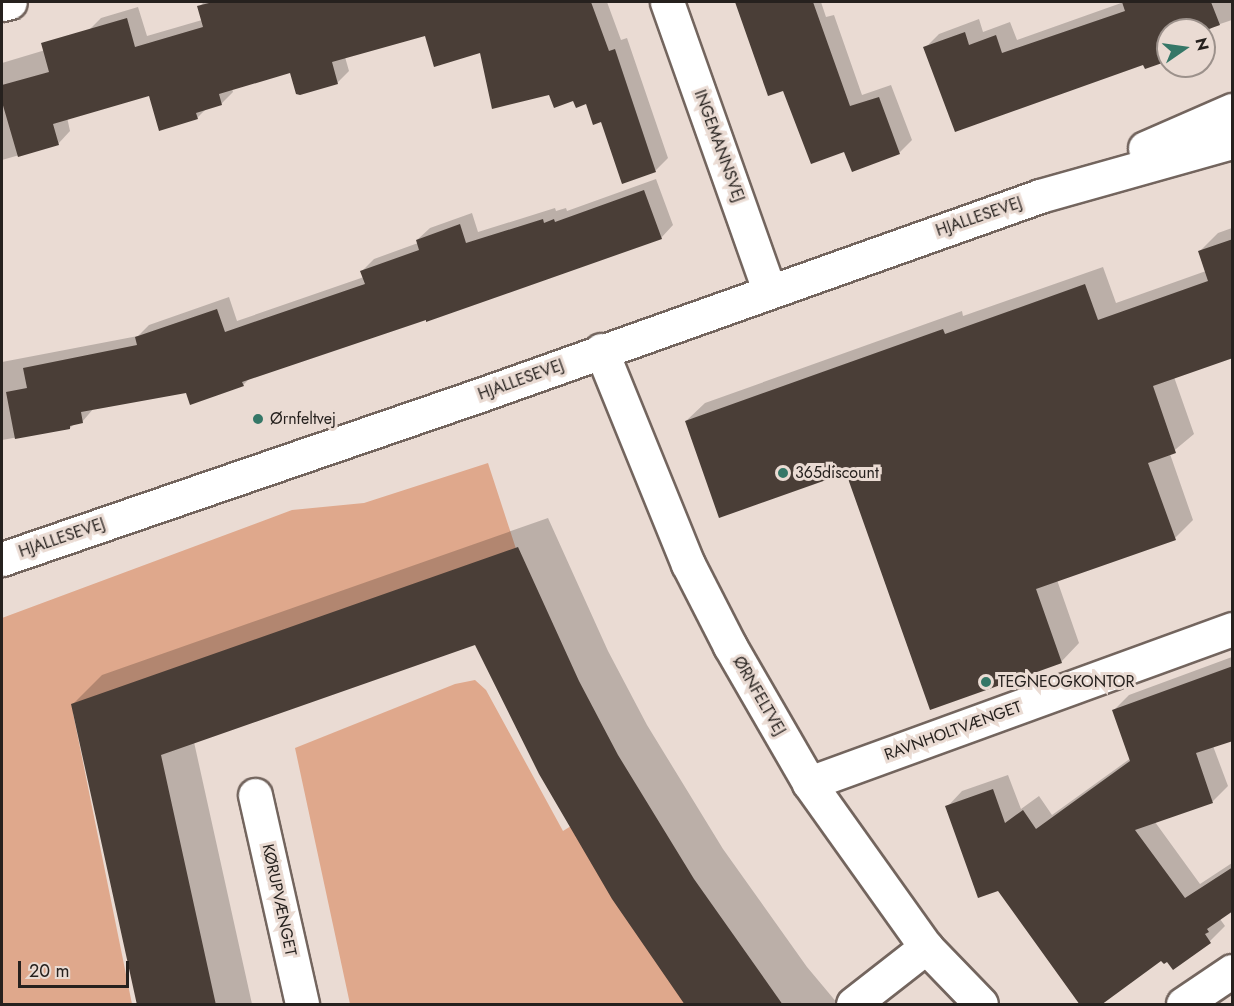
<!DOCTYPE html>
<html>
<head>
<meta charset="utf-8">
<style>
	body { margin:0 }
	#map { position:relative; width:1234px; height:1006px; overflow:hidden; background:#eadbd3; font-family:Jost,sans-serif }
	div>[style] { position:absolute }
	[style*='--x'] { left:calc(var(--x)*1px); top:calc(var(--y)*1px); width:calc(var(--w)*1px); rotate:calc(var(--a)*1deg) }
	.green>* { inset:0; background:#dfa88c }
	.shadow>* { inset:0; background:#0003 }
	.building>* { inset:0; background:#4a3e37 }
	.roads { filter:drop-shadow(2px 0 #73655e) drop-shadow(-2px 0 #73655e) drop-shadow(0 2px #73655e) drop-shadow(0 -2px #73655e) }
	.street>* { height:33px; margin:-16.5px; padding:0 16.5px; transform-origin:16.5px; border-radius:16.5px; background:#fff }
	.secondary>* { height:33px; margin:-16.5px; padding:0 16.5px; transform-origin:16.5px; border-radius:16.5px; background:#fff }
	.dots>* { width:16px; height:16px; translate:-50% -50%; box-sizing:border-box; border:3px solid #eadbd3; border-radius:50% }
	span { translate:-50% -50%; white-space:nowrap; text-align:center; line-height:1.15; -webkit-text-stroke:6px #eadbd3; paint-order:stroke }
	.street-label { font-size:16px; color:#26211e }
	.poi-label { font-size:16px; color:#26211e }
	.left { translate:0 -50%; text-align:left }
	.frame { position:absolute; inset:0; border:3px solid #26211e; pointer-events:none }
	.north { position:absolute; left:1156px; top:18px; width:60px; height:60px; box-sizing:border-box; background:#eadbd3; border:2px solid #9c918b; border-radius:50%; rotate:77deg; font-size:16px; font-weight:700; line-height:24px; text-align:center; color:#26211e }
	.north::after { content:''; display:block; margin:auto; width:21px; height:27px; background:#357767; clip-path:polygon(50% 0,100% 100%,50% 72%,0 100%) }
	.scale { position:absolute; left:18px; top:961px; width:111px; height:27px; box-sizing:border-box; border:3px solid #26211e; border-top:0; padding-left:8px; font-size:18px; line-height:21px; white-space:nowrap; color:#26211e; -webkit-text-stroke:4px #eadbd3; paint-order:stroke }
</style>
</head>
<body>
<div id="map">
	<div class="green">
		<div style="clip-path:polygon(488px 463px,518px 555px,73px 713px,132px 1004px,2px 1004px,2px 618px,292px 510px,364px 503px)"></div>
		<div style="clip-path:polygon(475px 680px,486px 690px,563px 831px,571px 826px,693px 1004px,350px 1004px,295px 748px,455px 684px)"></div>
	</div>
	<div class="shadow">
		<div style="clip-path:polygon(204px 2px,607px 2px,621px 40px,627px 38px,668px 158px,656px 170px,623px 182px,602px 120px,586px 102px,550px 94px,481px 51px,426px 34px,345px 57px,349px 71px,337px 83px,291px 71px,232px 88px,233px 92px,221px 104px,207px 108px,197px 118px,150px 94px,89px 30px,101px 18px,138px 7px,147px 36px,202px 20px,199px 7px)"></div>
		<div style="clip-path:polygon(736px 2px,821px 2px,826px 17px,834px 15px,862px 95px,891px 85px,912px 140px,900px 152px,853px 170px,845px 150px,784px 89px,769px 94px)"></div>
		<div style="clip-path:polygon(1124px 2px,1232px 2px,1232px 20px,1214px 26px,1204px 34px,1204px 30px,1168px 30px,1168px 59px,1144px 63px,925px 48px,939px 34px,979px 19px,983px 32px,1010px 22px,1017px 40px)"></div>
		<div style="clip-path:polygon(52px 48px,70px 131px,58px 144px,2px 160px,2px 63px)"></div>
		<div style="clip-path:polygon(656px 179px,673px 225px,661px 238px,250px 378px,243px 385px,187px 391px,94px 408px,82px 422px,74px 424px,70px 428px,2px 440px,2px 362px,138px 336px,149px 325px,229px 297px,237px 321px,364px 277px,362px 271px,374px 259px,418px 243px,417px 240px,430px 228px,472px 213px,478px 232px,555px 208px,556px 211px,566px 208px,567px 211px)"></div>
		<div style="clip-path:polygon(1232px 228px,1232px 357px,1174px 377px,1194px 434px,1170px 454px,1193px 520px,1175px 538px,1057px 580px,1079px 643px,1061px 662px,846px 471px,686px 421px,705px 403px,962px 311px,963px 316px,1103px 267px,1116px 303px,1206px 271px,1199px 252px,1218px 233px)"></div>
		<div style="clip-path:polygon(548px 518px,608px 651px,647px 725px,723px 849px,807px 967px,838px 1004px,687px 1004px,475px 643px,194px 742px,252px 1004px,138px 1004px,72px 705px,102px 675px)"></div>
		<div style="clip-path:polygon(1232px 657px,1232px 739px,1213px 746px,1228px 786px,1213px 801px,1155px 822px,1200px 884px,1232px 863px,1232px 908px,1220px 919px,1225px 926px,1210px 941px,1168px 960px,947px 807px,962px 791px,1008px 775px,1021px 809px,1039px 796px,1052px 815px,1131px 758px,1114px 710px,1129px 695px)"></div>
	</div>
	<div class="building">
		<div style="clip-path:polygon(213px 2px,591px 2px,609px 51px,615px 49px,656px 172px,622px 184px,601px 122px,593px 125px,586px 104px,576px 108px,573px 101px,554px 108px,549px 95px,492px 109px,480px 53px,434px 67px,425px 36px,332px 62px,338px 84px,300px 95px,296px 94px,290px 73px,219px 94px,222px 105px,196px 113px,198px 119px,159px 131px,149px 96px,53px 124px,59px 145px,18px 157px,2px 102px,2px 85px,49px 72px,41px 43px,127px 18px,135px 47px,203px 27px,197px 6px)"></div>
		<div style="clip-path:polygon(735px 2px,813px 2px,850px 106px,879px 97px,900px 154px,852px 172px,844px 152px,811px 164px,783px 91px,768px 96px)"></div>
		<div style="clip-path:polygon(1122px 2px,1211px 2px,1220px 25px,1206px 30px,1208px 34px,1204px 35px,1204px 30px,1168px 30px,1168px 61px,1145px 69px,1143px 65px,955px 132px,923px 47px,965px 32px,969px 45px,996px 35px,1002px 53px,1125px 11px)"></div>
		<div style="clip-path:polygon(644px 190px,662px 239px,426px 322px,426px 320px,242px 382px,244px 386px,190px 405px,186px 393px,81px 412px,83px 423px,70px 426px,70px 429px,15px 439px,6px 392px,27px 388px,23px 368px,137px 345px,135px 337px,217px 309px,225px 332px,365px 284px,360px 271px,419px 250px,416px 240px,460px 224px,466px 243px,543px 219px,544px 223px,554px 219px,555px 222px)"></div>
		<div style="clip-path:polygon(1233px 239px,1233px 358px,1153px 386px,1176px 453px,1148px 463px,1176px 540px,1036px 589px,1062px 663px,930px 710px,846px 473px,719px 518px,685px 421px,943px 329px,945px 334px,1085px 284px,1098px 320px,1208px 281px,1198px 251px)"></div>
		<div style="clip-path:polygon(518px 547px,579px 681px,618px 755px,694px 879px,783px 1005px,685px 1005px,612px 899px,539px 774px,475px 645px,161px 755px,216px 1005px,137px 1005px,71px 704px)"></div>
		<div style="clip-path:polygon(1233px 666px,1233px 741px,1196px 753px,1213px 803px,1135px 830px,1185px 898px,1233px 867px,1233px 911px,1207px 929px,1209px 932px,1205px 934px,1211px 943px,1173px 970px,1167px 962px,1164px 964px,1161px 961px,1101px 1005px,1080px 1005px,998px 891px,978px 898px,945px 806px,993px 789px,1005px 823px,1023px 810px,1036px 829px,1130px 761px,1112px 710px)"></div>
	</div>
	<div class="roads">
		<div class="street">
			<div style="--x:667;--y:2;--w:306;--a:70.5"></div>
			<div style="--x:2;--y:4;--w:8;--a:-14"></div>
			<div style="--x:601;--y:350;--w:231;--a:67.9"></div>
			<div style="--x:688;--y:564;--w:92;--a:62.9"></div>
			<div style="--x:730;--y:646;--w:158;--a:60"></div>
			<div style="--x:809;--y:783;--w:201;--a:54.5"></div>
			<div style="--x:926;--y:947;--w:79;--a:46"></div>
			<div style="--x:809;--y:783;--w:450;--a:-20"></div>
			<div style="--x:255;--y:795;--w:214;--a:77.3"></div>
			<div style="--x:853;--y:1004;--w:93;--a:-38"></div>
			<div style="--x:1183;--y:1004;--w:59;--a:-34"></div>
		</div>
		<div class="secondary">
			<div style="--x:1145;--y:148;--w:95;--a:-23.6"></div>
			<div style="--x:2;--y:559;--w:505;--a:-18.94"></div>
			<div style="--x:480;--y:395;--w:594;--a:-19.56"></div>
			<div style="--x:1040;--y:196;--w:199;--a:-15.7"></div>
		</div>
	</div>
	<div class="dots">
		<div style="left:258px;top:419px;background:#357767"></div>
		<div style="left:783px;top:473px;background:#357767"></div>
		<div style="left:986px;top:682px;background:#357767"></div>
	</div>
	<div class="street-label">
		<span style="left:719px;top:146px;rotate:70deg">INGEMANNSVEJ</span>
		<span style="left:979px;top:217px;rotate:-19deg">HJALLESEVEJ</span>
		<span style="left:521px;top:380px;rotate:-20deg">HJALLESEVEJ</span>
		<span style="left:62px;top:538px;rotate:-19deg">HJALLESEVEJ</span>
		<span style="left:759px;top:696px;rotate:60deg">ØRNFELTVEJ</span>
		<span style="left:953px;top:731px;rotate:-20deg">RAVNHOLTVÆNGET</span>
		<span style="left:279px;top:900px;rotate:78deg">KØRUPVÆNGET</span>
	</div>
	<div class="poi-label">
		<span class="left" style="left:270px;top:419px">Ørnfeltvej</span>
		<span class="left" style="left:795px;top:473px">365discount</span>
		<span class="left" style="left:998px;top:682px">TEGNEOGKONTOR</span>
	</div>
	<div class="frame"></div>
	<div class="north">N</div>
	<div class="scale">20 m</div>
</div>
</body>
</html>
